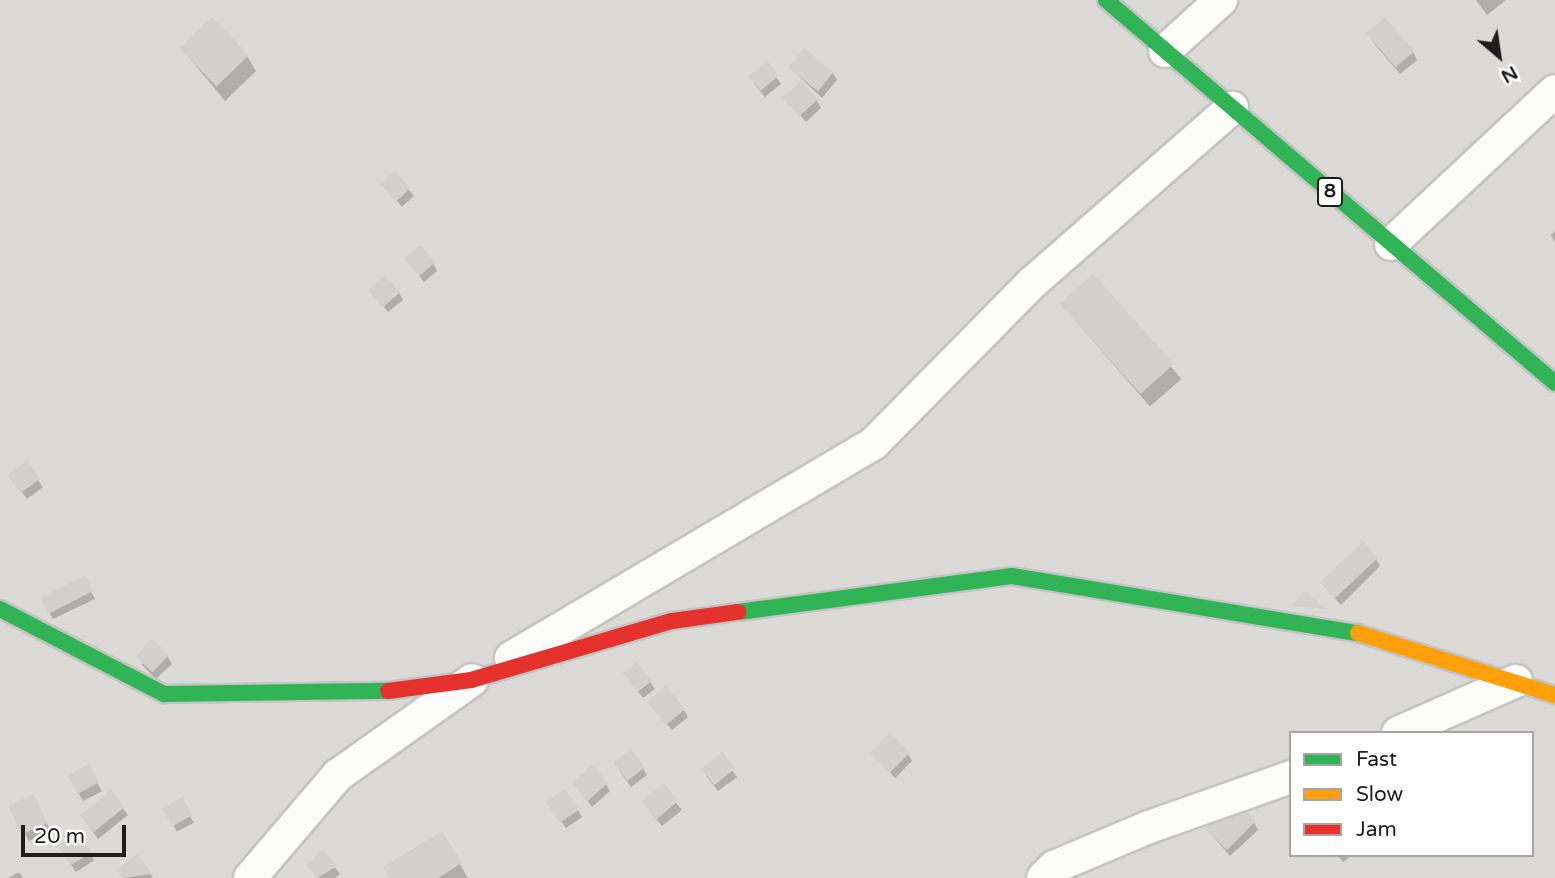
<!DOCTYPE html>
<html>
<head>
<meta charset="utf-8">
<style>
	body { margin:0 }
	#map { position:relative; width:1555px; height:878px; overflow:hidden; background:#ecebe6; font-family:"Varela Round",sans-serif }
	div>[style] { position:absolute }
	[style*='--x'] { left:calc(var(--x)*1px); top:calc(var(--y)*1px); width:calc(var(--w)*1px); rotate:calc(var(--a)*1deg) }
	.residential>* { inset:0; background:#dbdad7 }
	.shadow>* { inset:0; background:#0003; transform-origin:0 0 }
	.building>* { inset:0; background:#d3d1cd; transform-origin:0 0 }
	.roads { filter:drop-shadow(2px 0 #c4c4c2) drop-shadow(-2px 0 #c4c4c2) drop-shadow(0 2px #c4c4c2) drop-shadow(0 -2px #c4c4c2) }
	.street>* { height:32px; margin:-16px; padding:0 16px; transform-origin:16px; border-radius:16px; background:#fcfcfb }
	.fast>* { height:16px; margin:-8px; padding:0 8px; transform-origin:8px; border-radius:8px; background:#30b455 }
	.slow>* { height:16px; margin:-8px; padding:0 8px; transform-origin:8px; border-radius:8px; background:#ff9f0a }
	.jam>* { height:16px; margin:-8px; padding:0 8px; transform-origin:8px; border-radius:8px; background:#e5322d }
	span { translate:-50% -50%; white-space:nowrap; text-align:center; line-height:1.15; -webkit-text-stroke:5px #fff; paint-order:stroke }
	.shield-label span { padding:2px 5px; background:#fff; border:2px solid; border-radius:5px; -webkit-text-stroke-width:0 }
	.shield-label { font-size:19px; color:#1d1d1d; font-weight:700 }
	.legend { position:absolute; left:1289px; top:731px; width:245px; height:126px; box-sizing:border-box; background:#fff; border:2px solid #a5a5a5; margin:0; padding:9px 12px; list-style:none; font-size:21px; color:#1d1d1d }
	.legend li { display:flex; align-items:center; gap:14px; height:35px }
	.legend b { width:35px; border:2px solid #a5a5a5 }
	.north { position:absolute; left:1464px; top:21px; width:70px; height:70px; -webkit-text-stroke:5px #fff; paint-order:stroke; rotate:151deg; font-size:19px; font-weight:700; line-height:28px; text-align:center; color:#1d1d1d }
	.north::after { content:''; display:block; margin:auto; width:24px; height:32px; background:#1d1d1d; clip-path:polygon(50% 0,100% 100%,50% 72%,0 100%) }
	.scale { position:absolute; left:21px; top:825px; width:105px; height:32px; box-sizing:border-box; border:4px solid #1d1d1d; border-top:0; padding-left:9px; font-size:21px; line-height:24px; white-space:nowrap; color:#1d1d1d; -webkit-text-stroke:5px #fff; paint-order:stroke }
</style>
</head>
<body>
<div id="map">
	<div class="residential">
		<div style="clip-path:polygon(evenodd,0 0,1555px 0,1555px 878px,0 878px,0 0,1291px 733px,1532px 733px,1532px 855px,1291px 855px,1291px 733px)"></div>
	</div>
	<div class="shadow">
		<div style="clip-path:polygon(1476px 0,1506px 0,1487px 15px)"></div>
		<div style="clip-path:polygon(1372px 41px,1413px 52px,1417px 60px,1400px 74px)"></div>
		<div style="clip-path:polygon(181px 48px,247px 56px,256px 71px,225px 101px)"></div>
		<div style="clip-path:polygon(767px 64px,781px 84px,765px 97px,754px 84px)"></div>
		<div style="clip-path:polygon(790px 68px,833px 73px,837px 80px,822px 98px)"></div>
		<div style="clip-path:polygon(786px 98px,817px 101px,821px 108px,806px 122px)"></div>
		<div style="left:395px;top:174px;width:29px;height:16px;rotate:49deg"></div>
		<div style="clip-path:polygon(1555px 231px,1555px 243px,1551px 235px)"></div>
		<div style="clip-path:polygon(406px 259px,433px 263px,437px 271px,424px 282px)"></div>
		<div style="left:1093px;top:277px;width:135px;height:42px;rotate:49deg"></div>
		<div style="clip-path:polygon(371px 290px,399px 293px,403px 300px,388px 312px)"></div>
		<div style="clip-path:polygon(26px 464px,43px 487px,27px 499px,15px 483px)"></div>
		<div style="clip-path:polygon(1376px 559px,1380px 566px,1341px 605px,1322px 584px)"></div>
		<div style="clip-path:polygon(88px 585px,95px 599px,53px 619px,49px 612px)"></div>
		<div style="clip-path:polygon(167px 656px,172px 664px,156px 679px,141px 664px)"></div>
		<div style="clip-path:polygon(630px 681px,650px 682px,655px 689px,643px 698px)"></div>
		<div style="clip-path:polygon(654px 709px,684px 710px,688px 717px,672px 730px)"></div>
		<div style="clip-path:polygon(873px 753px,908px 754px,912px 761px,895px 778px)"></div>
		<div style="clip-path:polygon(721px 754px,737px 777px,718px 791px,706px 776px)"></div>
		<div style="clip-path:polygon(88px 766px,102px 791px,83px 801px,79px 794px)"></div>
		<div style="clip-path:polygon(643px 768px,647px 775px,631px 787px,619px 770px)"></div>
		<div style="clip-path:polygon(574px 783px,606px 784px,610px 791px,592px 807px)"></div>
		<div style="clip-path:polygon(663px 786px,682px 810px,662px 826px,648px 809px)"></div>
		<div style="clip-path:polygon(111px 792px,128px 815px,98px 839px,86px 822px)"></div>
		<div style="left:181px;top:799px;width:27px;height:19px;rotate:62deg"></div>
		<div style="clip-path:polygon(37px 803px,50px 830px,29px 841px,25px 834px)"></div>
		<div style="clip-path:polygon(553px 810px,578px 810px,582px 817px,566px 828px)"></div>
		<div style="clip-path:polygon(1254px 822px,1258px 830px,1230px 856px,1206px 828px)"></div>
		<div style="left:78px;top:834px;width:31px;height:22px;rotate:58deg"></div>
		<div style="clip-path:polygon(442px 834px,468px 878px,392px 878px)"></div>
		<div style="clip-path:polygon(323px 853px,340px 874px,335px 878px,317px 878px,308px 866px)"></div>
		<div style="clip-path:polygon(1337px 855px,1352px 855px,1343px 862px)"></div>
		<div style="clip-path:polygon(136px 857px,151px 875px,153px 878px,123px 878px,118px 871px)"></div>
		<div style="clip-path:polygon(19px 872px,23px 878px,8px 878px)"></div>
	</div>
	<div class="building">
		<div style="left:212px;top:17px;width:53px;height:45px;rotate:46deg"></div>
		<div style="left:1385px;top:17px;width:45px;height:25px;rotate:49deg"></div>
		<div style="left:804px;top:48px;width:38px;height:25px;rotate:39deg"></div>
		<div style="left:767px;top:61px;width:19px;height:24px;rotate:51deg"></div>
		<div style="left:801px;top:81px;width:25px;height:25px;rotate:48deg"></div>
		<div style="left:395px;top:171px;width:23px;height:20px;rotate:47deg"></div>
		<div style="left:420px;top:245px;width:23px;height:21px;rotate:49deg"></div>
		<div style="left:1093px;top:274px;width:121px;height:45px;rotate:48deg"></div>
		<div style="left:385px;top:275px;width:23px;height:23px;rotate:49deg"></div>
		<div style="left:27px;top:461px;width:22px;height:24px;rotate:54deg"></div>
		<div style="left:1363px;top:542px;width:22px;height:59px;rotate:47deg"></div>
		<div style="left:85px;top:575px;width:18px;height:50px;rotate:63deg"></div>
		<div style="clip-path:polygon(1305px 591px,1326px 609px,1291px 606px)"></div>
		<div style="left:152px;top:639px;width:23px;height:24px;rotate:43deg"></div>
		<div style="left:637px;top:662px;width:24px;height:18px;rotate:52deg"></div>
		<div style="left:666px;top:686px;width:30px;height:25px;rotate:50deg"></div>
		<div style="left:890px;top:733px;width:28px;height:28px;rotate:45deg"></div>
		<div style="left:631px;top:749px;width:23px;height:22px;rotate:52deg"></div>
		<div style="left:722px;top:752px;width:21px;height:27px;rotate:51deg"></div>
		<div style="left:89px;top:764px;width:21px;height:24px;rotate:62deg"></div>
		<div style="left:592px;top:765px;width:24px;height:27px;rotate:48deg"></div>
		<div style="left:664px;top:783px;width:23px;height:29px;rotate:50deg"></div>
		<div style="left:565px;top:789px;width:25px;height:23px;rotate:56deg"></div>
		<div style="left:111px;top:790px;width:22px;height:40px;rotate:51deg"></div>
		<div style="left:34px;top:794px;width:32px;height:28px;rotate:66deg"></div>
		<div style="left:182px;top:797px;width:21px;height:23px;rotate:61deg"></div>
		<div style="left:1234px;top:799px;width:31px;height:41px;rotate:45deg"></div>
		<div style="clip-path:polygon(442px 831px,462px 863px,438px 878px,390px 878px,383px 867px)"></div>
		<div style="left:78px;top:832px;width:24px;height:24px;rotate:57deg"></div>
		<div style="clip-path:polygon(323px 850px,337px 866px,317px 878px,306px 865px)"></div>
		<div style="clip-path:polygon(137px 854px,152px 874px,122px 878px,116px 870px)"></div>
	</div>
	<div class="roads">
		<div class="street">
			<div style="--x:1165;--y:51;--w:76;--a:-42.3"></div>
			<div style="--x:1391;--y:244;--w:224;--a:-43"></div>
			<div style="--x:511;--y:658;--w:422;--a:-30.6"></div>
			<div style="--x:874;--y:443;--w:225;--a:-45.4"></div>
			<div style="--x:1032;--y:283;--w:266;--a:-41.2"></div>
			<div style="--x:1398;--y:733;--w:129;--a:-23.8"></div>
			<div style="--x:250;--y:878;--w:135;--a:-49.5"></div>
			<div style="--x:338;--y:775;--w:164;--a:-35.3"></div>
			<div style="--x:1043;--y:878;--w:16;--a:-45"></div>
			<div style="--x:1054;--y:867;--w:103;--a:-22.8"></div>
			<div style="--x:1149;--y:827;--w:151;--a:-19.4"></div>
		</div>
		<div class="fast">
			<div style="--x:1106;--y:0;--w:590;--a:40.46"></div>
			<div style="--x:0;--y:609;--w:185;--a:27.4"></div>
			<div style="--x:164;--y:694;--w:224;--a:-0.8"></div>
			<div style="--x:738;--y:612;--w:276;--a:-7.5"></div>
			<div style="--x:1012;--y:576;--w:351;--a:9.4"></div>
		</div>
		<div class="slow">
			<div style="--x:1358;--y:633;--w:207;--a:17.5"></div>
		</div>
		<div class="jam">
			<div style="--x:388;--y:691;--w:84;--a:-7.5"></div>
			<div style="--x:471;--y:680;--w:209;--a:-16.4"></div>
			<div style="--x:672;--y:621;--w:67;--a:-7.8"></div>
		</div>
	</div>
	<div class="shield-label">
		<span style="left:1330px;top:192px">8</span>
	</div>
	<ul class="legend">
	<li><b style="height:9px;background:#30b455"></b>Fast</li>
	<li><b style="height:9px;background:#ff9f0a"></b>Slow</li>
	<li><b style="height:9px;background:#e5322d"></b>Jam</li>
	</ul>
	<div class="north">N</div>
	<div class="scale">20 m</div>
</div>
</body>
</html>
